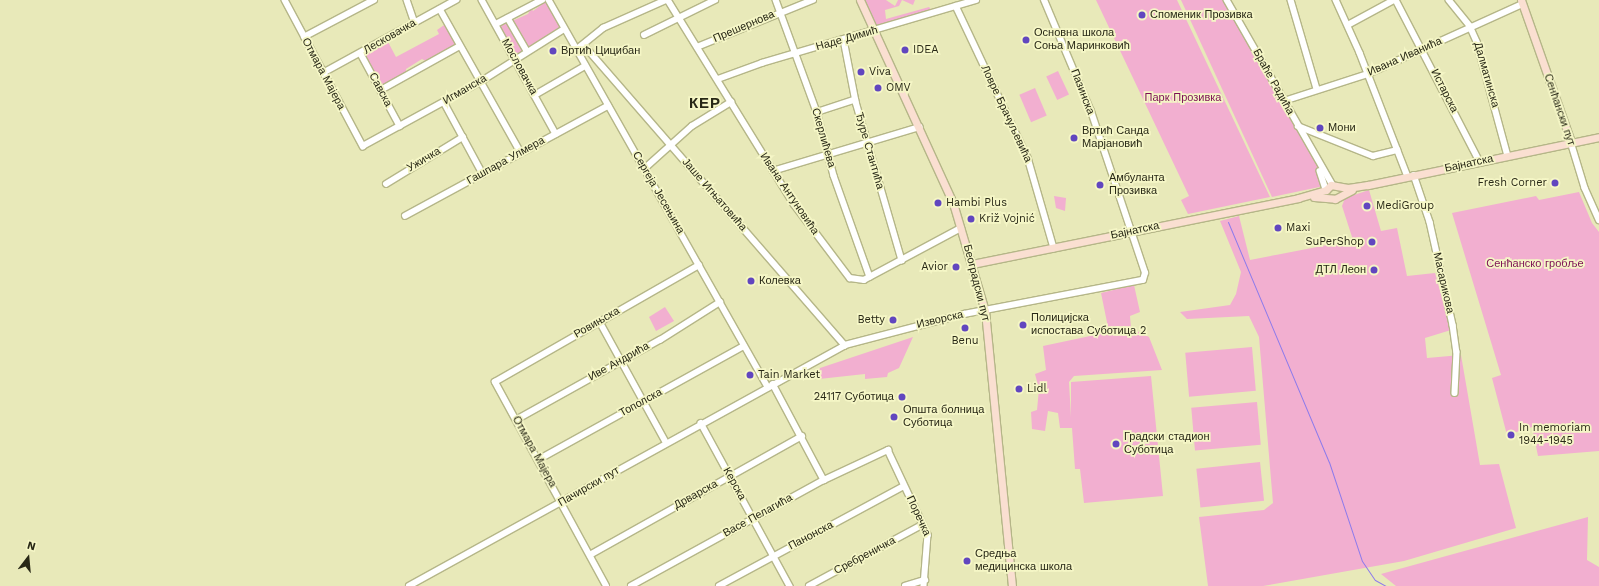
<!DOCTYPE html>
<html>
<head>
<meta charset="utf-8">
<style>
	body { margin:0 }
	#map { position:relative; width:1599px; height:586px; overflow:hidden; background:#e8e9b9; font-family:"Work Sans",sans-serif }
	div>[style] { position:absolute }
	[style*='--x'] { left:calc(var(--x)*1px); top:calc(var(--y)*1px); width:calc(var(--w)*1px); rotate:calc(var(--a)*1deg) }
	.green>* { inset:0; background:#f2afd0; transform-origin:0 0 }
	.stream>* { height:1px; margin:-0.5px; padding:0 0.5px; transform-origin:0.5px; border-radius:0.5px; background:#8d7beb }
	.roads { filter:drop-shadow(1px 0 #b5b688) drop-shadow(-1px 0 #b5b688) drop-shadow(0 1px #b5b688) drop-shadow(0 -1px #b5b688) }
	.minor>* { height:5.5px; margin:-2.75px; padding:0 2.75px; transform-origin:2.75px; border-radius:2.75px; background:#fff }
	.major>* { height:7px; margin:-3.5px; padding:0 3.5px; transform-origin:3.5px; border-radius:3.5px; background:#fadfd1 }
	.dots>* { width:11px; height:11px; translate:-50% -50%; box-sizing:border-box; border:2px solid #f5f6c6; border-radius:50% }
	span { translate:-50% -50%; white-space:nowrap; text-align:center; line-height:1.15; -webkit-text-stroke:3.5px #f5f6c6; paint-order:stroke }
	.poi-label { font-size:11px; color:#282816 }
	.left { translate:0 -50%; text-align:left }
	.right { translate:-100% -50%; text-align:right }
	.street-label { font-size:11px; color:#282816 }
	.park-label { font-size:11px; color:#7c0f54 }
	.district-label { font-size:15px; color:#282816; font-weight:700; letter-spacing:1px }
	.north { position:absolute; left:8px; top:538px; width:40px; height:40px; -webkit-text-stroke:3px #f5f6c6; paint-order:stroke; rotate:16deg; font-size:11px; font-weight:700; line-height:16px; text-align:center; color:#282816 }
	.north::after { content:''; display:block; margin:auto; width:14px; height:18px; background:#282816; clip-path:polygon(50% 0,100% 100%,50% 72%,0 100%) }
</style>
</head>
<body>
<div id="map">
	<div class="green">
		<div style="clip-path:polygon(548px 0,561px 30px,558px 29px,520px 56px,514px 56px,498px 27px,528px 14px,531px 8px,533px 11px)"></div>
		<div style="clip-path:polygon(860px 0,886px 0,895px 6px,898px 0,915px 0,913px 5px,902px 0,899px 6px,885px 10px,886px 19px,929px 7px,934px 13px,874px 31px)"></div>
		<div style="clip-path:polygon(1096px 0,1177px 0,1270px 197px,1188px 214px,1181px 200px,1189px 196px)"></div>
		<div style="clip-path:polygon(1181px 0,1223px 0,1317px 164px,1324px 186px,1272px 197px)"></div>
		<div style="clip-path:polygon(447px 23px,459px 46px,429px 63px,422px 59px,406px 69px,406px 75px,381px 89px,362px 54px,387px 40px,396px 57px,439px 34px,437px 30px)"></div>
		<div style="left:1058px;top:71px;width:26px;height:13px;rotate:65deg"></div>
		<div style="left:1035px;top:88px;width:30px;height:17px;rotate:67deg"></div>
		<div style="clip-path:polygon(1369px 190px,1381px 231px,1397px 228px,1407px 276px,1435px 273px,1451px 330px,1425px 338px,1427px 358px,1461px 355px,1480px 465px,1499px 464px,1516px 528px,1404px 561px,1263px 586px,1208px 586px,1199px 517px,1264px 510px,1273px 503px,1259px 337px,1249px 316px,1187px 319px,1180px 312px,1230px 305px,1236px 294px,1241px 272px,1220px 221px,1239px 216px,1250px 260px,1353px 240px,1342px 206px,1345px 198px)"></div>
		<div style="clip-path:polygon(1579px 192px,1592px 223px,1599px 232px,1599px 451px,1538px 456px,1532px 427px,1507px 435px,1492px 378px,1501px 375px,1452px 213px,1536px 196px,1539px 200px)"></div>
		<div style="clip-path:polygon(1054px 196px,1066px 198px,1065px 211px,1056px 208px)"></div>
		<div style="clip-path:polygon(1134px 285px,1140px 312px,1130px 316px,1131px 328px,1149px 337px,1162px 370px,1074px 376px,1069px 382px,1071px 417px,1071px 382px,1151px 376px,1163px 496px,1084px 503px,1080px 469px,1075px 469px,1072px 428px,1060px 428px,1058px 413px,1048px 411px,1045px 431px,1032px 429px,1031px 412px,1037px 410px,1039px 389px,1035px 374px,1046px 370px,1043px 346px,1109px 332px,1101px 293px)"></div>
		<div style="clip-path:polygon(665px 307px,674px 321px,656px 331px,649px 317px)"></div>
		<div style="clip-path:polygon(913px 337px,899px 368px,888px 373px,887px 377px,865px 379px,865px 374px,819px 379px,817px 369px)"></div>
		<div style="left:1252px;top:347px;width:44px;height:67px;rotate:85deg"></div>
		<div style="left:1257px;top:402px;width:43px;height:66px;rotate:85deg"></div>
		<div style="left:1260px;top:462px;width:39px;height:64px;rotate:84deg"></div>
		<div style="clip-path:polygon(1588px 517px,1587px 560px,1599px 567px,1599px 586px,1396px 586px,1381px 574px)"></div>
	</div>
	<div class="stream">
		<div style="--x:1228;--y:222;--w:260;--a:67.2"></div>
		<div style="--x:1329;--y:462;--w:104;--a:71.6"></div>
		<div style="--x:1362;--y:561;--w:23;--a:56"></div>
		<div style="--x:1375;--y:580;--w:13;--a:29"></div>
	</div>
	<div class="roads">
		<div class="minor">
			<div style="--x:285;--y:0;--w:166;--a:61.9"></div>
			<div style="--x:363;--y:146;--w:133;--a:-28.7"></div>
			<div style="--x:480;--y:82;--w:99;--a:-32.2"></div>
			<div style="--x:407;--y:0;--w:24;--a:71"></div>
			<div style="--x:482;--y:0;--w:153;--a:61.1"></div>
			<div style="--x:549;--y:0;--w:445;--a:60.5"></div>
			<div style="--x:668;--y:0;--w:240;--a:58.3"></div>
			<div style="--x:794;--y:204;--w:93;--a:52.9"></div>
			<div style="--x:850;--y:278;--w:14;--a:8"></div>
			<div style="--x:864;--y:280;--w:110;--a:-28.2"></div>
			<div style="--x:776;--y:0;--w:119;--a:69.9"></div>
			<div style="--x:817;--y:112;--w:66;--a:75.1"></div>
			<div style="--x:834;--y:176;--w:107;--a:70.4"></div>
			<div style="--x:1227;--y:0;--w:213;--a:60.2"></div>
			<div style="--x:1291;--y:0;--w:93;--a:73.7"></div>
			<div style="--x:1336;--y:0;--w:58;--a:65.6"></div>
			<div style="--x:1360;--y:53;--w:133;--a:68.8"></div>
			<div style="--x:1396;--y:0;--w:182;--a:62.6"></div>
			<div style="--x:1449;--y:0;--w:33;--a:51"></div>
			<div style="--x:1470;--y:26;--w:17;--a:66"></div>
			<div style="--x:1477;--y:42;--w:118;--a:74.8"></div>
			<div style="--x:956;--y:6;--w:168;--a:64.7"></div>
			<div style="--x:1028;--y:158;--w:94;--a:73.9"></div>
			<div style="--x:440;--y:9;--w:165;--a:60.6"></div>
			<div style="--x:508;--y:18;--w:36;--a:60"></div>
			<div style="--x:496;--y:24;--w:52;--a:-27.6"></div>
			<div style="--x:1348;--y:25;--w:52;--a:-28.5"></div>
			<div style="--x:644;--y:35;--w:79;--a:-26.2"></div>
			<div style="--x:304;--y:37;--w:79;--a:-27.9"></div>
			<div style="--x:844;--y:40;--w:63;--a:79"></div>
			<div style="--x:856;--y:102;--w:165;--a:73.8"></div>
			<div style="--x:584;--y:45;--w:398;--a:49"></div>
			<div style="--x:697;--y:47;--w:125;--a:-22.1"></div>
			<div style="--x:576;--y:50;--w:35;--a:-39"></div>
			<div style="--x:603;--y:28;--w:69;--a:-24"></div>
			<div style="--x:361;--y:54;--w:82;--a:61.6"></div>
			<div style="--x:323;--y:73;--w:152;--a:-28.8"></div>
			<div style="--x:718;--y:79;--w:47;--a:-20"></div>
			<div style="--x:762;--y:63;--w:223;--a:-16.4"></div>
			<div style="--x:381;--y:90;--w:90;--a:-29.1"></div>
			<div style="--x:535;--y:95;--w:58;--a:-30.1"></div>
			<div style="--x:1284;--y:101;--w:88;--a:-17.8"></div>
			<div style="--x:1368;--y:74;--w:169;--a:-24.4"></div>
			<div style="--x:444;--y:102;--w:82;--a:61.6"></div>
			<div style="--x:817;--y:112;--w:40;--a:-18"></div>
			<div style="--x:1298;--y:126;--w:81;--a:21.8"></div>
			<div style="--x:1373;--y:156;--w:25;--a:-14"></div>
			<div style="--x:1571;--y:142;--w:48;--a:73.1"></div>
			<div style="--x:1585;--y:188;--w:35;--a:66"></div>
			<div style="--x:644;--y:169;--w:64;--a:-41.9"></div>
			<div style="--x:692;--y:126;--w:46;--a:-31.6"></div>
			<div style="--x:773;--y:171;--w:153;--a:-16.7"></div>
			<div style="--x:1320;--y:171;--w:19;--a:72"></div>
			<div style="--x:1414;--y:175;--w:50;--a:71.2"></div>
			<div style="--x:1430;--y:222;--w:106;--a:77.4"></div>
			<div style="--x:1453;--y:325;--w:27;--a:82"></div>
			<div style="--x:1457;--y:352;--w:41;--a:92.8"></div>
			<div style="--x:386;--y:184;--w:90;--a:-31.4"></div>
			<div style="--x:405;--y:216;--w:231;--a:-28.5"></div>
			<div style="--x:600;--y:322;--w:137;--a:61.2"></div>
			<div style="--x:773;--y:384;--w:109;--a:62"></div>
			<div style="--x:516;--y:420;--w:165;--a:-29.1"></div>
			<div style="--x:660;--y:340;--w:71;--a:-32.3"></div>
			<div style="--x:701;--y:423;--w:186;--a:61.4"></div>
			<div style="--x:538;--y:460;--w:235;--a:-29"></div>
			<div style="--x:590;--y:555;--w:243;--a:-29.3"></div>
			<div style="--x:409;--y:586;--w:498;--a:-28.9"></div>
			<div style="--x:845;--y:345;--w:123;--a:-14.6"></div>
			<div style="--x:964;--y:314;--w:182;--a:-10.8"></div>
			<div style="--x:1143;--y:280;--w:7;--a:-74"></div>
			<div style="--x:1145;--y:273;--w:170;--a:-108.5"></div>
			<div style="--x:1091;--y:112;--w:121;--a:-112.8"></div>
			<div style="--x:606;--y:586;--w:232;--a:-118.6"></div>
			<div style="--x:495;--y:382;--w:235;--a:-29.8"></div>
			<div style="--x:631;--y:586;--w:220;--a:-28.8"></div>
			<div style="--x:824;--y:480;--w:71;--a:-25.1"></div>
			<div style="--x:888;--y:450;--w:94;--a:64.8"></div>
			<div style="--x:928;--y:535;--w:51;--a:94.5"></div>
			<div style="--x:719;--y:586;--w:210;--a:-28.4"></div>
			<div style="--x:809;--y:586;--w:128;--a:-28.4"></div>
			<div style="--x:905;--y:586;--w:21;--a:-17"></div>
		</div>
		<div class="major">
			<div style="--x:860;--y:0;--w:223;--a:65.4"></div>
			<div style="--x:953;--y:203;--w:113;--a:73.5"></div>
			<div style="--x:985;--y:311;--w:276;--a:84.4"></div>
			<div style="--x:1521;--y:0;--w:151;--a:70.6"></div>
			<div style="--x:1314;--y:197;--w:21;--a:5"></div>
			<div style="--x:1335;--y:199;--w:19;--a:-28"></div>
			<div style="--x:972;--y:264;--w:333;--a:-11.4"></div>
			<div style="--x:1298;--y:198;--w:29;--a:-16"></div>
			<div style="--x:1326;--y:190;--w:7;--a:-45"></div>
			<div style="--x:1331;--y:185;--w:17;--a:10"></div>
			<div style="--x:1348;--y:188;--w:20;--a:-9"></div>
			<div style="--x:1368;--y:185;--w:236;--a:-11.7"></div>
		</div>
	</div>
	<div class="dots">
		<div style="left:1142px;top:15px;background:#6146bf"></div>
		<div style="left:1026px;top:40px;background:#6146bf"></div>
		<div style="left:905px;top:50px;background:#6146bf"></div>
		<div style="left:553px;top:51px;background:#6146bf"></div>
		<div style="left:861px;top:72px;background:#6146bf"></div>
		<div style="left:878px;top:88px;background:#6146bf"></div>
		<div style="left:1320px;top:128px;background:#6146bf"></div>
		<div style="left:1074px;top:138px;background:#6146bf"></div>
		<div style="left:1555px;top:183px;background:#6146bf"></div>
		<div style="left:1100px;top:185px;background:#6146bf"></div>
		<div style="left:938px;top:203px;background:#6146bf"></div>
		<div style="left:1367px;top:206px;background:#6146bf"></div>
		<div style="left:971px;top:219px;background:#6146bf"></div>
		<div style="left:1278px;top:228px;background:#6146bf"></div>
		<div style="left:1372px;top:242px;background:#6146bf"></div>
		<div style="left:956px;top:267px;background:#6146bf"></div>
		<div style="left:1374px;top:270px;background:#6146bf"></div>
		<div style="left:751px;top:281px;background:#6146bf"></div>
		<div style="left:893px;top:320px;background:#6146bf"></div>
		<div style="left:1023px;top:325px;background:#6146bf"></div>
		<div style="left:965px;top:328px;background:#6146bf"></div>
		<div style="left:750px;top:375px;background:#6146bf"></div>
		<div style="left:1019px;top:389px;background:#6146bf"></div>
		<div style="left:902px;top:397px;background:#6146bf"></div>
		<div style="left:894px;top:417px;background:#6146bf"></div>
		<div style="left:1511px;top:435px;background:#6146bf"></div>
		<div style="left:1116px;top:444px;background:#6146bf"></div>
		<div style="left:967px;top:561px;background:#6146bf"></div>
	</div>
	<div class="poi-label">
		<span class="left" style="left:1150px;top:15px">Споменик Прозивка</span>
		<span class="left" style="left:1034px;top:40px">Основна школа<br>Соња Маринковић</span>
		<span class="left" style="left:913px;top:50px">IDEA</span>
		<span class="left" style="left:561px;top:51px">Вртић Цицибан</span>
		<span class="left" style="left:869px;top:72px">Viva</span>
		<span class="left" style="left:886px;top:88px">OMV</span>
		<span class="left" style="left:1328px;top:128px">Мони</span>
		<span class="left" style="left:1082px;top:138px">Вртић Санда<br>Марјановић</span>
		<span class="left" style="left:1109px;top:185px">Амбуланта<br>Прозивка</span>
		<span class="right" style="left:1547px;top:183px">Fresh Corner</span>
		<span class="left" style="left:946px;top:203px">Hambi Plus</span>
		<span class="left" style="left:1376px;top:206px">MediGroup</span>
		<span class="left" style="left:979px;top:219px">Križ Vojnić</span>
		<span class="left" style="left:1286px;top:228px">Maxi</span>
		<span class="right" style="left:1364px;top:242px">SuPerShop</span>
		<span class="right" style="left:948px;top:267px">Avior</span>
		<span class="right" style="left:1366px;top:270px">ДТЛ Леон</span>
		<span class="left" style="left:759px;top:281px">Колевка</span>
		<span class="left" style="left:1031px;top:325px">Полицијска<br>испостава Суботица 2</span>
		<span class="right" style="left:885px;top:320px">Betty</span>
		<span style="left:965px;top:341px">Benu</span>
		<span class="left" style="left:758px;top:375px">Tain Market</span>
		<span class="left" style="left:1027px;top:389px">Lidl</span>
		<span class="right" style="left:894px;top:397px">24117 Суботица</span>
		<span class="left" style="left:903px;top:417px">Општа болница<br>Суботица</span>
		<span class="left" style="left:1519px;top:435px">In memoriam<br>1944-1945</span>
		<span class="left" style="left:1124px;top:444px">Градски стадион<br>Суботица</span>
		<span class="left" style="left:975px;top:561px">Средња<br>медицинска школа</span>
	</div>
	<div class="street-label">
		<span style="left:744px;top:27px;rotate:-23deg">Прешернова</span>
		<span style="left:390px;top:37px;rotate:-30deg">Лесковачка</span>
		<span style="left:847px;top:39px;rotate:-16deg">Наде Димић</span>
		<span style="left:1405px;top:57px;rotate:-24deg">Ивана Иванића</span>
		<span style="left:519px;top:67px;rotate:61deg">Мословачка</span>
		<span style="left:323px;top:74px;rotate:62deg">Отмара Мајера</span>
		<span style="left:1486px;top:75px;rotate:74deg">Далматинска</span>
		<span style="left:1273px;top:82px;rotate:61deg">Браће Радића</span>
		<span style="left:380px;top:90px;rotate:62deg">Савска</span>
		<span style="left:465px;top:90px;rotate:-30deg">Игманска</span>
		<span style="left:1444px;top:91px;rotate:63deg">Истарска</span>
		<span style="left:1082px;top:92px;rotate:69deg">Пазинска</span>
		<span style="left:1559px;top:110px;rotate:71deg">Сенћански пут</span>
		<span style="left:1006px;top:114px;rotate:65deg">Ловре Брачуљевића</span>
		<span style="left:823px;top:138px;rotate:74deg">Скерлићева</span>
		<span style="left:869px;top:151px;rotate:74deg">Ђуре Стантића</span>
		<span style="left:424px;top:160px;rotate:-31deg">Ужичка</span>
		<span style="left:506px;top:161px;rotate:-29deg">Гашпара Улмера</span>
		<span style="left:1469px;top:164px;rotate:-12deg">Бајнатска</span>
		<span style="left:658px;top:193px;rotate:60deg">Сергеја Јесењина</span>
		<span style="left:789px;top:194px;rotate:56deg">Ивана Антуновића</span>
		<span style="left:714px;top:195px;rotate:49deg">Јаше Игњатовића</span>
		<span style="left:1135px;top:231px;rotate:-12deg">Бајнатска</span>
		<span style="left:976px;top:283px;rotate:76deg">Београдски пут</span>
		<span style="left:1443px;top:283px;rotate:77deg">Масарикова</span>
		<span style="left:940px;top:320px;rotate:-13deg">Изворска</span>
		<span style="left:597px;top:323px;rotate:-30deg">Ровињска</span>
		<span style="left:619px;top:362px;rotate:-29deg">Иве Андрића</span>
		<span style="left:641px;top:403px;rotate:-29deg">Тополска</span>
		<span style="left:534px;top:452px;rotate:61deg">Отмара Мајера</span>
		<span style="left:734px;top:484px;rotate:61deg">Керска</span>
		<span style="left:589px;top:487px;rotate:-30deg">Пачирски пут</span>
		<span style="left:696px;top:495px;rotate:-29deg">Дрварска</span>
		<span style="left:758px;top:516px;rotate:-29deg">Васе Пелагића</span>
		<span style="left:918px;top:516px;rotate:65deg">Поречка</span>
		<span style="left:811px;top:536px;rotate:-28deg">Панонска</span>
		<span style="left:865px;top:556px;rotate:-28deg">Сребреничка</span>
	</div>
	<div class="park-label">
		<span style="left:1183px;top:98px">Парк Прозивка</span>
		<span style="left:1535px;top:264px">Сенћанско гробље</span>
	</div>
	<div class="district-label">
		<span style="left:705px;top:104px">КЕР</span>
	</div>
	<div class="north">N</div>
</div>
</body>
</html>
